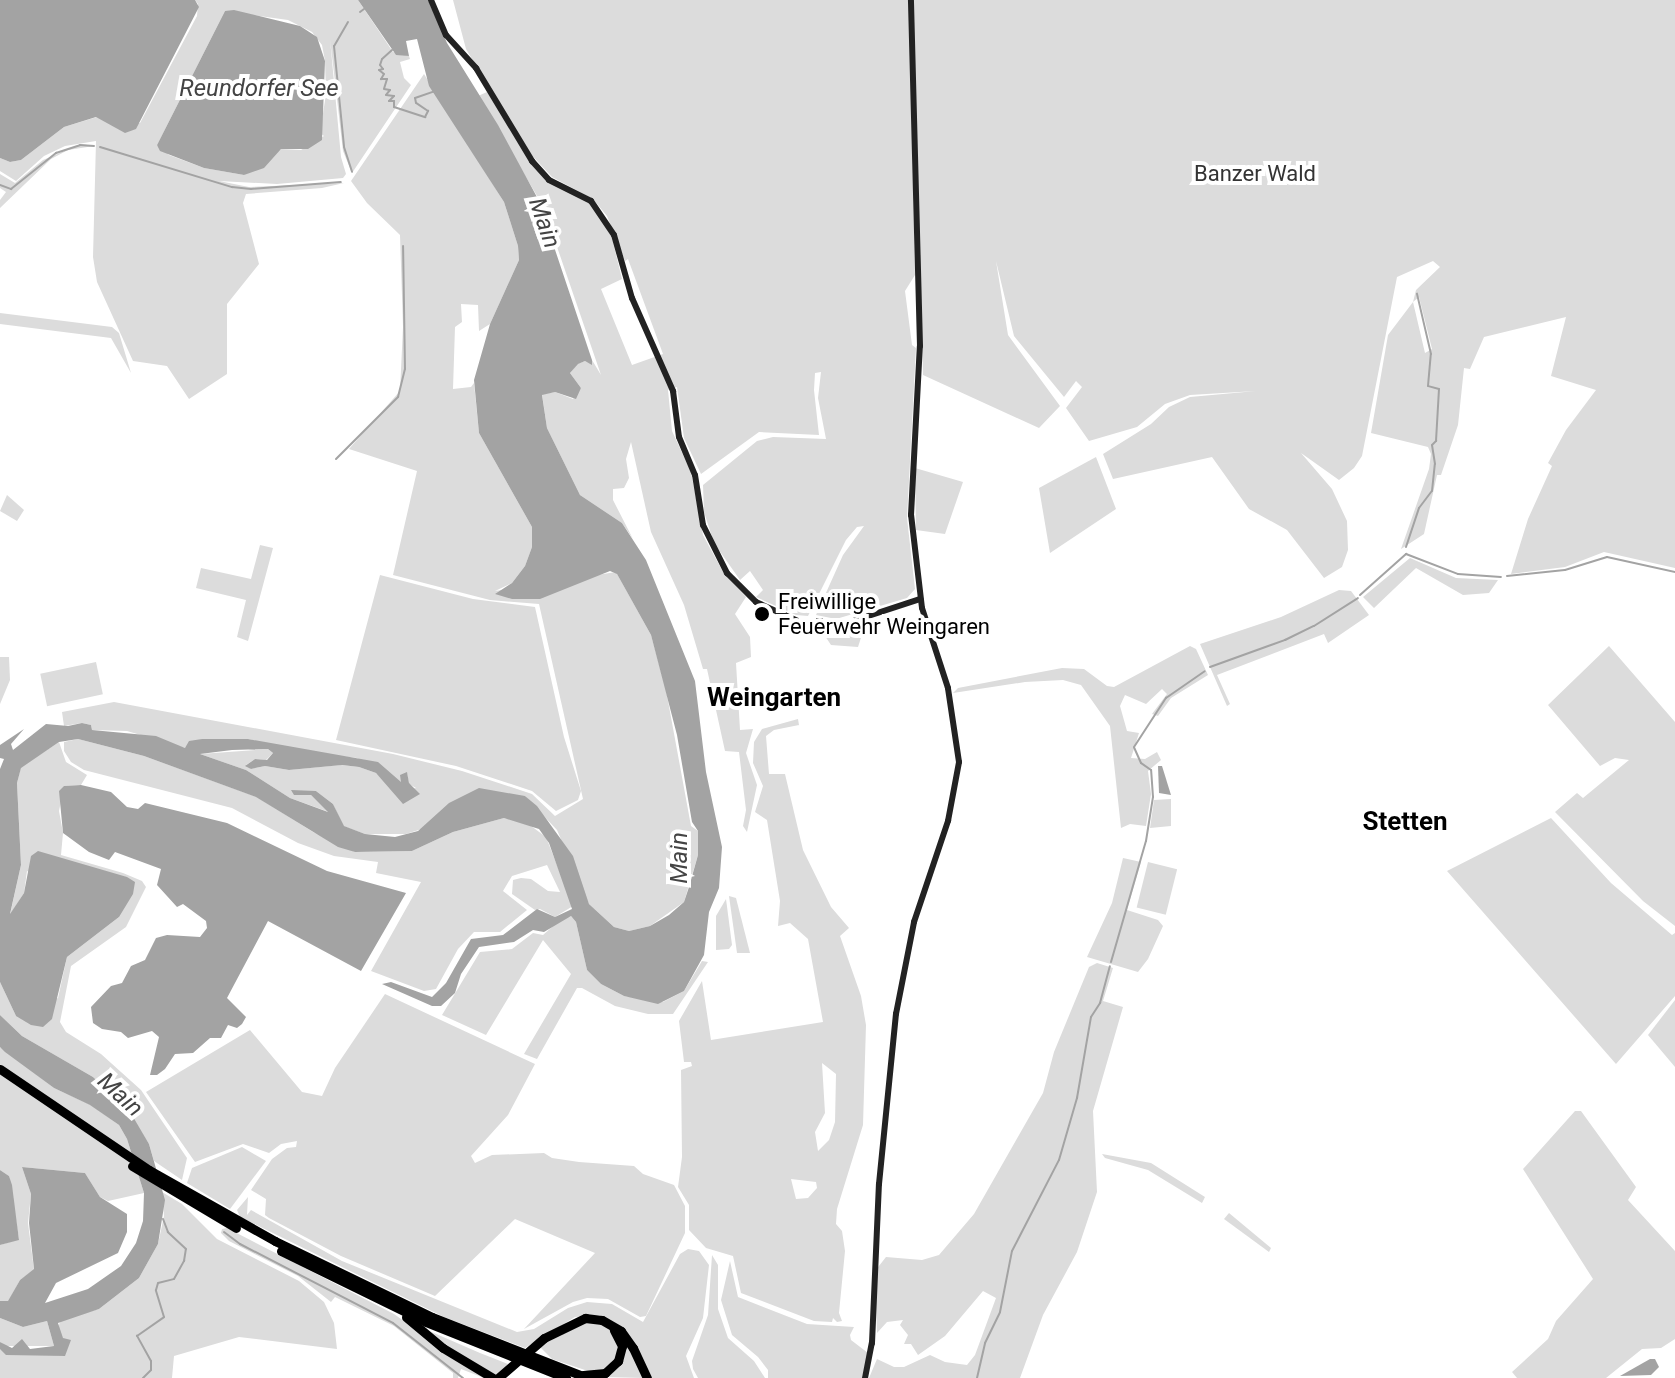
<!DOCTYPE html>
<html>
<head>
<meta charset="utf-8">
<style>
	body { margin:0 }
	#map { position:relative; width:1675px; height:1378px; overflow:hidden; background:#fff; font-family:Roboto,sans-serif }
	div>[style] { position:absolute }
	[style*='--x'] { left:calc(var(--x)*1px); top:calc(var(--y)*1px); width:calc(var(--w)*1px); rotate:calc(var(--a)*1deg) }
	.green>* { inset:0; background:#dcdcdc; transform-origin:0 0 }
	.water>* { inset:0; background:#a3a3a3 }
	.stream>* { height:2px; margin:-1px; padding:0 1px; transform-origin:1px; border-radius:1px; background:#a3a3a3 }
	.secondary>* { height:6px; margin:-3px; padding:0 3px; transform-origin:3px; border-radius:3px; background:#222 }
	.highway>* { height:9px; margin:-4.5px; padding:0 4.5px; transform-origin:4.5px; border-radius:4.5px; background:#000 }
	.dots>* { width:22px; height:22px; translate:-50% -50%; box-sizing:border-box; border:4px solid #fff; border-radius:50% }
	span { translate:-50% -50%; white-space:nowrap; text-align:center; line-height:1.15; -webkit-text-stroke:8px #fff; paint-order:stroke }
	.park-label { font-size:22px; color:#333 }
	.poi-label { font-size:22px; color:#000 }
	.left { translate:0 -50%; text-align:left }
	.water-label { font-size:24px; color:#444; font-style:italic }
	.quarter-label { font-size:26px; color:#000; font-weight:700 }
</style>
</head>
<body>
<div id="map">
	<div class="green">
		<div style="clip-path:polygon(evenodd,195px 0,358px 0,393px 52px,409px 56px,410px 59px,400px 62px,404px 78px,411px 85px,352px 173px,343px 151px,330px 39px,341px 157px,346px 174px,343px 178px,277px 184px,219px 181px,249px 187px,344px 183px,322px 188px,246px 194px,243px 203px,259px 264px,227px 304px,227px 374px,189px 399px,167px 366px,133px 361px,97px 282px,93px 257px,96px 141px,65px 146px,44px 156px,16px 181px,0 171px,0 158px,10px 162px,21px 160px,64px 127px,97px 117px,110px 123px,140px 123px,197px 16px,198px 4px,195px 0,225px 11px,288px 20px,312px 32px,322px 45px,325px 61px,326px 94px,320px 133px,324px 136px,301px 150px,281px 149px,244px 175px,204px 168px,169px 155px,157px 145px,225px 11px)"></div>
		<div style="clip-path:polygon(453px 0,909px 0,915px 275px,905px 291px,912px 345px,916px 348px,907px 518px,915px 589px,907px 598px,836px 619px,816px 615px,843px 555px,864px 526px,857px 527px,846px 540px,808px 616px,796px 615px,756px 597px,763px 590px,750px 571px,740px 580px,714px 543px,704px 512px,703px 485px,757px 441px,773px 437px,826px 439px,818px 398px,821px 372px,815px 373px,814px 390px,819px 435px,759px 432px,701px 474px,684px 438px,677px 387px,668px 390px,672px 431px,691px 472px,703px 535px,723px 572px,746px 597px,735px 614px,750px 637px,751px 657px,736px 663px,740px 730px,753px 729px,746px 753px,757px 785px,747px 832px,743px 826px,746px 810px,739px 752px,725px 751px,707px 669px,703px 669px,684px 605px,651px 532px,631px 442px,626px 459px,629px 478px,624px 488px,613px 489px,613px 500px,633px 539px,622px 523px,580px 495px,547px 428px,542px 394px,555px 392px,573px 399px,581px 388px,570px 373px,577px 364px,585px 361px,592px 364px,592px 360px,601px 375px,543px 206px,478px 96px,487px 92px,547px 182px,591px 202px,612px 238px,622px 279px,601px 289px,632px 365px,663px 354px,628px 259px,625px 261px,607px 216px,593px 199px,552px 177px,525px 148px,466px 49px)"></div>
		<div style="clip-path:polygon(evenodd,913px 0,1675px 0,1675px 568px,1604px 552px,1565px 567px,1511px 574px,1528px 519px,1552px 466px,1548px 463px,1566px 430px,1596px 390px,1551px 376px,1566px 317px,1484px 337px,1470px 369px,1464px 368px,1458px 425px,1441px 475px,1437px 475px,1424px 534px,1401px 549px,1429px 469px,1431px 454px,1428px 447px,1371px 433px,1388px 335px,1413px 302px,1416px 290px,1440px 267px,1433px 261px,1397px 277px,1362px 456px,1354px 468px,1339px 480px,1301px 453px,1332px 489px,1347px 521px,1348px 550px,1342px 567px,1324px 578px,1287px 530px,1249px 509px,1212px 457px,1113px 479px,1103px 454px,1151px 424px,1169px 407px,1190px 397px,1256px 391px,1190px 395px,1165px 404px,1137px 427px,1089px 441px,1066px 408px,1082px 387px,1076px 381px,1064px 397px,1014px 336px,996px 261px,1008px 335px,1060px 406px,1039px 428px,923px 375px,913px 0,1419px 297px,1432px 349px,1425px 353px,1413px 302px,1419px 297px)"></div>
		<div style="clip-path:polygon(424px 74px,504px 202px,518px 246px,519px 260px,490px 324px,479px 331px,478px 305px,461px 304px,462px 322px,455px 327px,453px 389px,471px 387px,474px 383px,479px 433px,532px 527px,532px 547px,525px 566px,512px 583px,495px 591px,616px 572px,651px 635px,666px 690px,691px 826px,698px 831px,698px 855px,684px 902px,650px 926px,629px 931px,614px 927px,589px 904px,557px 830px,525px 796px,406px 834px,365px 834px,343px 826px,333px 804px,316px 791px,299px 793px,311px 795px,329px 812px,290px 798px,246px 770px,200px 754px,268px 749px,273px 753px,266px 760px,255px 759px,246px 765px,251px 769px,265px 766px,289px 770px,341px 765px,359px 767px,376px 773px,396px 792px,416px 788px,409px 784px,407px 773px,403px 784px,357px 758px,304px 752px,248px 739px,202px 739px,185px 748px,127px 731px,92px 730px,91px 725px,82px 723px,64px 726px,62px 712px,114px 702px,393px 754px,462px 771px,532px 794px,555px 816px,583px 799px,539px 604px,490px 600px,393px 575px,417px 471px,349px 449px,400px 391px,403px 327px,400px 235px,367px 203px,351px 181px)"></div>
		<div style="clip-path:polygon(81px 144px,94px 146px,68px 150px,51px 159px,0 208px,0 200px,6px 192px,0 188px,0 174px,15px 183px,43px 160px)"></div>
		<div style="clip-path:polygon(0 313px,112px 327px,119px 333px,131px 373px,111px 338px,0 324px)"></div>
		<div style="clip-path:polygon(1096px 457px,1116px 509px,1050px 553px,1039px 488px)"></div>
		<div style="clip-path:polygon(915px 468px,963px 482px,945px 534px,916px 530px)"></div>
		<div style="clip-path:polygon(7px 495px,24px 510px,17px 521px,0 511px)"></div>
		<div style="clip-path:polygon(260px 545px,273px 548px,248px 641px,237px 637px,246px 600px,196px 588px,201px 568px,251px 579px)"></div>
		<div style="clip-path:polygon(1410px 558px,1456px 578px,1498px 580px,1489px 593px,1463px 595px,1416px 568px,1374px 608px,1363px 597px)"></div>
		<div style="clip-path:polygon(380px 575px,473px 599px,535px 607px,564px 737px,581px 791px,578px 800px,556px 811px,532px 791px,456px 766px,336px 740px)"></div>
		<div style="clip-path:polygon(1339px 590px,1351px 591px,1369px 615px,1328px 643px,1324px 634px,1217px 675px,1230px 704px,1227px 706px,1200px 644px,1281px 617px)"></div>
		<div style="clip-path:polygon(867px 619px,858px 647px,831px 645px,825px 636px,804px 627px)"></div>
		<div style="clip-path:polygon(1190px 646px,1196px 649px,1208px 675px,1171px 698px,1158px 716px,1152px 714px,1167px 694px,1162px 689px,1146px 704px,1125px 695px,1120px 706px,1127px 731px,1139px 733px,1131px 758px,1145px 759px,1157px 752px,1161px 760px,1148px 771px,1151px 794px,1146px 826px,1130px 824px,1121px 828px,1110px 726px,1081px 685px,1063px 680px,1025px 682px,953px 693px,958px 688px,1062px 668px,1084px 669px,1107px 686px,1114px 687px)"></div>
		<div style="clip-path:polygon(1609px 646px,1675px 722px,1675px 926px,1643px 901px,1555px 812px,1577px 793px,1583px 798px,1629px 760px,1615px 758px,1600px 766px,1548px 705px)"></div>
		<div style="clip-path:polygon(0 657px,9px 657px,10px 680px,0 704px)"></div>
		<div style="left:96px;top:662px;width:33px;height:57px;rotate:78deg"></div>
		<div style="clip-path:polygon(evenodd,798px 719px,799px 725px,774px 730px,766px 736px,769px 774px,785px 774px,803px 850px,831px 907px,849px 928px,840px 936px,861px 996px,866px 1025px,863px 1125px,837px 1209px,836px 1224px,842px 1231px,845px 1251px,839px 1313px,842px 1321px,837px 1322px,833px 1318px,832px 1322px,814px 1321px,741px 1293px,733px 1256px,706px 1248px,689px 1230px,689px 1205px,678px 1187px,682px 1157px,681px 1070px,692px 1066px,691px 1062px,684px 1062px,679px 1021px,702px 981px,711px 1040px,823px 1022px,808px 939px,790px 923px,778px 926px,780px 901px,767px 820px,755px 812px,763px 786px,753px 763px,754px 742px,762px 729px,798px 719px,822px 1063px,836px 1074px,835px 1122px,829px 1140px,818px 1151px,815px 1132px,825px 1113px,822px 1063px,798px 719px,791px 1179px,816px 1182px,817px 1188px,808px 1198px,796px 1199px,791px 1179px)"></div>
		<div style="clip-path:polygon(78px 739px,144px 756px,257px 797px,313px 832px,355px 852px,412px 851px,453px 832px,504px 818px,527px 823px,546px 837px,573px 906px,555px 917px,540px 909px,535px 910px,512px 894px,513px 880px,521px 878px,531px 879px,548px 891px,560px 892px,547px 865px,512px 876px,503px 891px,527px 910px,500px 932px,474px 932px,458px 949px,436px 989px,424px 991px,371px 971px,421px 882px,376px 873px,378px 862px,334px 856px,298px 843px,232px 808px,84px 770px,71px 762px,64px 751px,64px 742px)"></div>
		<div style="clip-path:polygon(59px 742px,66px 762px,87px 775px,81px 785px,64px 786px,59px 811px,63px 833px,61px 855px,123px 873px,142px 881px,146px 887px,126px 927px,71px 966px,60px 1022px,66px 1032px,101px 1054px,141px 1090px,187px 1158px,182px 1180px,154px 1161px,149px 1144px,121px 1101px,93px 1077px,22px 1036px,0 1015px,0 982px,16px 1016px,58px 998px,67px 957px,119px 917px,27px 871px,24px 893px,10px 915px,21px 865px,17px 783px,21px 767px)"></div>
		<div style="clip-path:polygon(1171px 799px,1171px 826px,1150px 828px,1154px 800px)"></div>
		<div style="clip-path:polygon(1551px 818px,1611px 883px,1672px 935px,1675px 933px,1675px 996px,1616px 1064px,1447px 871px)"></div>
		<div style="clip-path:polygon(1123px 858px,1141px 862px,1127px 910px,1158px 920px,1163px 926px,1148px 959px,1138px 972px,1087px 957px,1112px 903px)"></div>
		<div style="left:1148px;top:862px;width:30px;height:47px;rotate:14deg"></div>
		<div style="clip-path:polygon(729px 896px,736px 898px,750px 953px,737px 953px)"></div>
		<div style="clip-path:polygon(726px 899px,732px 945px,729px 949px,716px 950px,716px 916px)"></div>
		<div style="clip-path:polygon(571px 916px,576px 922px,587px 970px,601px 984px,624px 996px,663px 1002px,684px 991px,702px 961px,708px 962px,673px 1014px,648px 1014px,615px 1006px,582px 988px,577px 988px,537px 1059px,524px 1054px,571px 974px,543px 940px,486px 1035px,442px 1015px,480px 952px,512px 949px,533px 933px,543px 935px,560px 920px)"></div>
		<div style="clip-path:polygon(1097px 963px,1113px 968px,1103px 1001px,1123px 1007px,1093px 1111px,1097px 1192px,1077px 1252px,1043px 1315px,1020px 1378px,869px 1378px,877px 1359px,894px 1367px,904px 1367px,930px 1355px,945px 1362px,967px 1365px,975px 1355px,996px 1298px,983px 1291px,945px 1336px,918px 1355px,911px 1344px,904px 1344px,908px 1335px,900px 1325px,903px 1320px,887px 1322px,877px 1333px,875px 1271px,886px 1257px,922px 1260px,939px 1255px,974px 1214px,1043px 1093px,1054px 1052px,1089px 967px)"></div>
		<div style="clip-path:polygon(385px 994px,535px 1064px,508px 1115px,471px 1156px,475px 1163px,492px 1155px,544px 1153px,552px 1158px,579px 1162px,634px 1166px,643px 1174px,674px 1185px,685px 1206px,685px 1233px,646px 1316px,640px 1317px,608px 1299px,587px 1298px,573px 1302px,524px 1329px,595px 1253px,515px 1219px,435px 1296px,341px 1256px,269px 1218px,265px 1215px,266px 1199px,251px 1190px,272px 1159px,287px 1148px,296px 1147px,297px 1141px,281px 1144px,269px 1153px,243px 1144px,195px 1162px,146px 1092px,250px 1030px,302px 1092px,322px 1096px,335px 1068px)"></div>
		<div style="clip-path:polygon(1675px 1000px,1675px 1067px,1648px 1035px)"></div>
		<div style="clip-path:polygon(0 1047px,54px 1088px,91px 1105px,119px 1125px,127px 1139px,144px 1193px,108px 1201px,100px 1197px,85px 1173px,22px 1167px,31px 1194px,28px 1223px,34px 1270px,20px 1280px,8px 1302px,0 1301px,0 1245px,19px 1239px,9px 1176px,0 1170px)"></div>
		<div style="clip-path:polygon(1575px 1111px,1581px 1111px,1636px 1187px,1628px 1200px,1675px 1251px,1675px 1339px,1661px 1348px,1642px 1349px,1606px 1378px,1517px 1378px,1512px 1372px,1548px 1339px,1556px 1321px,1593px 1279px,1523px 1169px)"></div>
		<div style="clip-path:polygon(242px 1147px,266px 1161px,230px 1209px,187px 1183px,192px 1168px)"></div>
		<div style="clip-path:polygon(1102px 1154px,1151px 1163px,1205px 1197px,1202px 1203px,1148px 1170px,1105px 1158px)"></div>
		<div style="clip-path:polygon(162px 1192px,182px 1204px,217px 1239px,299px 1281px,324px 1302px,334px 1323px,337px 1349px,239px 1337px,174px 1356px,172px 1378px,0 1378px,0 1349px,65px 1356px,63px 1339px,58px 1331px,60px 1320px,99px 1309px,139px 1278px,158px 1244px,164px 1216px)"></div>
		<div style="clip-path:polygon(248px 1197px,247px 1215px,251px 1210px,342px 1261px,517px 1332px,534px 1329px,568px 1308px,587px 1302px,612px 1304px,643px 1322px,680px 1254px,688px 1249px,699px 1251px,709px 1265px,703px 1318px,686px 1356px,694px 1378px,652px 1378px,600px 1315px,575px 1317px,525px 1348px,444px 1317px,240px 1217px,237px 1210px)"></div>
		<div style="clip-path:polygon(1229px 1213px,1271px 1248px,1269px 1252px,1224px 1219px)"></div>
		<div style="clip-path:polygon(227px 1228px,394px 1314px,484px 1378px,461px 1369px,458px 1378px,453px 1378px,453px 1373px,394px 1326px,335px 1297px,331px 1302px,298px 1276px,229px 1241px,221px 1233px,222px 1229px)"></div>
		<div style="clip-path:polygon(712px 1255px,718px 1265px,718px 1309px,728px 1338px,754px 1361px,765px 1378px,698px 1378px,693px 1369px,692px 1361px,708px 1315px)"></div>
		<div style="clip-path:polygon(730px 1261px,738px 1297px,807px 1324px,854px 1327px,850px 1335px,851px 1340px,868px 1353px,862px 1378px,768px 1378px,768px 1370px,758px 1357px,732px 1335px,721px 1300px)"></div>
		<div style="clip-path:polygon(0 1318px,23px 1327px,47px 1321px,54px 1346px,6px 1346px,0 1342px)"></div>
		<div style="clip-path:polygon(584px 1321px,595px 1321px,610px 1329px,617px 1340px,617px 1356px,604px 1370px,588px 1371px,552px 1359px,539px 1346px)"></div>
		<div style="clip-path:polygon(427px 1330px,480px 1353px,508px 1364px,495px 1377px,444px 1346px)"></div>
		<div style="clip-path:polygon(624px 1338px,644px 1378px,605px 1377px,622px 1362px)"></div>
	</div>
	<div class="water">
		<div style="clip-path:polygon(0 0,195px 0,199px 7px,136px 129px,125px 133px,96px 117px,64px 127px,21px 160px,10px 162px,0 158px)"></div>
		<div style="clip-path:polygon(358px 0,428px 0,447px 43px,498px 125px,538px 199px,592px 360px,592px 365px,585px 361px,578px 364px,570px 373px,581px 388px,576px 399px,555px 392px,542px 395px,547px 428px,580px 495px,622px 523px,646px 560px,695px 681px,706px 772px,722px 847px,719px 888px,709px 912px,704px 955px,684px 991px,658px 1004px,624px 996px,601px 984px,587px 970px,576px 922px,571px 916px,544px 932px,533px 930px,514px 942px,479px 947px,461px 974px,455px 993px,441px 1006px,432px 1006px,382px 984px,391px 982px,432px 997px,446px 983px,471px 939px,503px 935px,537px 909px,555px 917px,572px 909px,549px 843px,539px 829px,504px 818px,453px 832px,412px 851px,355px 852px,338px 847px,256px 797px,144px 756px,78px 739px,59px 742px,21px 768px,17px 783px,21px 865px,10px 914px,24px 893px,31px 856px,38px 851px,127px 877px,135px 882px,133px 894px,119px 917px,67px 957px,52px 1019px,43px 1027px,31px 1025px,16px 1016px,0 982px,0 769px,4px 759px,0 758px,0 745px,24px 729px,11px 744px,13px 750px,46px 724px,68px 726px,82px 723px,91px 725px,92px 730px,156px 736px,185px 748px,189px 741px,202px 739px,248px 739px,378px 762px,401px 782px,400px 775px,407px 772px,409px 783px,420px 794px,403px 804px,376px 773px,359px 767px,342px 765px,289px 770px,265px 766px,251px 769px,245px 766px,255px 759px,267px 760px,273px 753px,268px 749px,232px 750px,200px 754px,246px 770px,290px 798px,328px 812px,311px 795px,294px 795px,291px 790px,316px 791px,333px 804px,344px 826px,365px 834px,395px 837px,418px 831px,449px 803px,479px 788px,525px 796px,537px 806px,573px 856px,589px 904px,614px 927px,629px 931px,650px 926px,669px 915px,684px 902px,689px 887px,698px 855px,698px 831px,692px 822px,677px 735px,651px 635px,617px 574px,610px 571px,540px 599px,512px 599px,495px 594px,512px 583px,525px 566px,532px 547px,532px 527px,479px 433px,474px 380px,490px 324px,519px 260px,518px 246px,504px 202px,429px 86px,417px 39px,406px 41px,409px 56px,396px 55px)"></div>
		<div style="clip-path:polygon(234px 10px,300px 26px,317px 37px,325px 61px,322px 140px,308px 149px,281px 149px,264px 168px,244px 175px,204px 168px,160px 151px,157px 145px,225px 11px)"></div>
		<div style="clip-path:polygon(1158px 766px,1162px 766px,1171px 795px,1159px 793px)"></div>
		<div style="clip-path:polygon(81px 785px,111px 792px,127px 807px,138px 809px,145px 803px,227px 823px,327px 871px,406px 893px,361px 971px,268px 921px,227px 998px,246px 1017px,242px 1024px,237px 1028px,228px 1025px,221px 1038px,210px 1038px,193px 1053px,175px 1054px,165px 1069px,157px 1075px,150px 1075px,159px 1037px,152px 1031px,128px 1038px,121px 1032px,102px 1029px,93px 1023px,91px 1007px,111px 986px,122px 983px,131px 966px,145px 960px,156px 938px,167px 935px,200px 937px,207px 928px,206px 921px,183px 904px,177px 907px,157px 885px,161px 869px,115px 852px,109px 860px,89px 852px,63px 833px,59px 791px,64px 786px)"></div>
		<div style="clip-path:polygon(0 1015px,22px 1036px,93px 1077px,129px 1110px,149px 1144px,165px 1200px,158px 1244px,139px 1278px,99px 1309px,58px 1323px,63px 1338px,71px 1340px,65px 1356px,6px 1355px,0 1349px,0 1342px,12px 1348px,22px 1339px,30px 1349px,54px 1346px,47px 1321px,23px 1327px,0 1318px,0 1301px,8px 1301px,20px 1280px,34px 1269px,29px 1223px,31px 1194px,22px 1167px,85px 1173px,100px 1197px,127px 1214px,127px 1232px,118px 1253px,56px 1283px,45px 1303px,88px 1289px,121px 1266px,136px 1243px,143px 1221px,144px 1193px,127px 1139px,119px 1125px,90px 1105px,54px 1088px,5px 1052px,0 1047px)"></div>
		<div style="clip-path:polygon(0 1170px,9px 1176px,12px 1185px,19px 1240px,0 1245px)"></div>
		<div style="clip-path:polygon(1650px 1359px,1655px 1359px,1659px 1367px,1651px 1375px,1620px 1376px)"></div>
	</div>
	<div class="stream">
		<div style="--x:360;--y:12;--w:5;--a:-37"></div>
		<div style="--x:348;--y:22;--w:28;--a:120"></div>
		<div style="--x:334;--y:46;--w:101;--a:84.3"></div>
		<div style="--x:344;--y:147;--w:26;--a:72"></div>
		<div style="--x:392;--y:50;--w:13;--a:138"></div>
		<div style="--x:382;--y:59;--w:6;--a:108"></div>
		<div style="--x:380;--y:65;--w:5;--a:53"></div>
		<div style="--x:383;--y:69;--w:4;--a:166"></div>
		<div style="--x:379;--y:70;--w:6;--a:39"></div>
		<div style="--x:384;--y:74;--w:6;--a:121"></div>
		<div style="--x:381;--y:79;--w:6;--a:0"></div>
		<div style="--x:387;--y:79;--w:10;--a:107"></div>
		<div style="--x:384;--y:89;--w:6;--a:9"></div>
		<div style="--x:390;--y:90;--w:6;--a:129"></div>
		<div style="--x:386;--y:95;--w:8;--a:7"></div>
		<div style="--x:394;--y:96;--w:7;--a:135"></div>
		<div style="--x:389;--y:101;--w:5;--a:0"></div>
		<div style="--x:394;--y:101;--w:6;--a:90"></div>
		<div style="--x:394;--y:107;--w:33;--a:18"></div>
		<div style="--x:425;--y:117;--w:7;--a:-63"></div>
		<div style="--x:428;--y:111;--w:14;--a:-146"></div>
		<div style="--x:416;--y:103;--w:5;--a:-101"></div>
		<div style="--x:415;--y:98;--w:21;--a:-19"></div>
		<div style="--x:100;--y:147;--w:138;--a:16.9"></div>
		<div style="--x:232;--y:187;--w:19;--a:6"></div>
		<div style="--x:251;--y:189;--w:90;--a:-4.4"></div>
		<div style="--x:0;--y:185;--w:12;--a:20"></div>
		<div style="--x:11;--y:189;--w:58;--a:-38.7"></div>
		<div style="--x:56;--y:153;--w:25;--a:-18"></div>
		<div style="--x:80;--y:145;--w:14;--a:4"></div>
		<div style="--x:336;--y:459;--w:88;--a:-45"></div>
		<div style="--x:398;--y:397;--w:29;--a:-76"></div>
		<div style="--x:405;--y:369;--w:123;--a:-90.9"></div>
		<div style="--x:1406;--y:547;--w:41;--a:-71.6"></div>
		<div style="--x:1419;--y:508;--w:21;--a:-53"></div>
		<div style="--x:1432;--y:491;--w:27;--a:-84"></div>
		<div style="--x:1435;--y:464;--w:19;--a:-99"></div>
		<div style="--x:1432;--y:445;--w:6;--a:-45"></div>
		<div style="--x:1436;--y:441;--w:52;--a:-86.7"></div>
		<div style="--x:1439;--y:389;--w:11;--a:-165"></div>
		<div style="--x:1428;--y:386;--w:32;--a:-85"></div>
		<div style="--x:1431;--y:354;--w:62;--a:-103.1"></div>
		<div style="--x:1507;--y:576;--w:58;--a:-5.9"></div>
		<div style="--x:1565;--y:570;--w:44;--a:-17.2"></div>
		<div style="--x:1607;--y:557;--w:70;--a:12.4"></div>
		<div style="--x:1360;--y:595;--w:62;--a:-41.7"></div>
		<div style="--x:1406;--y:554;--w:56;--a:21"></div>
		<div style="--x:1458;--y:574;--w:43;--a:4"></div>
		<div style="--x:1210;--y:667;--w:80;--a:-19.8"></div>
		<div style="--x:1285;--y:640;--w:32;--a:-26"></div>
		<div style="--x:1314;--y:626;--w:52;--a:-32.5"></div>
		<div style="--x:1111;--y:962;--w:126;--a:-73.9"></div>
		<div style="--x:1146;--y:841;--w:45;--a:-81"></div>
		<div style="--x:1153;--y:797;--w:27;--a:-94"></div>
		<div style="--x:1151;--y:770;--w:12;--a:-145"></div>
		<div style="--x:1141;--y:763;--w:17;--a:-114"></div>
		<div style="--x:1134;--y:747;--w:59;--a:-56.9"></div>
		<div style="--x:1166;--y:698;--w:47;--a:-34.7"></div>
		<div style="--x:224;--y:1232;--w:20;--a:37"></div>
		<div style="--x:240;--y:1244;--w:172;--a:27.3"></div>
		<div style="--x:393;--y:1323;--w:89;--a:38.2"></div>
		<div style="--x:143;--y:1378;--w:11;--a:-45"></div>
		<div style="--x:151;--y:1370;--w:9;--a:-90"></div>
		<div style="--x:151;--y:1361;--w:29;--a:-119"></div>
		<div style="--x:137;--y:1336;--w:33;--a:-35"></div>
		<div style="--x:164;--y:1317;--w:28;--a:-107"></div>
		<div style="--x:156;--y:1290;--w:7;--a:-74"></div>
		<div style="--x:158;--y:1283;--w:16;--a:-14"></div>
		<div style="--x:174;--y:1279;--w:21;--a:-61"></div>
		<div style="--x:184;--y:1261;--w:12;--a:-81"></div>
		<div style="--x:186;--y:1249;--w:25;--a:-137"></div>
		<div style="--x:168;--y:1232;--w:14;--a:-111"></div>
		<div style="--x:977;--y:1378;--w:36;--a:-77"></div>
		<div style="--x:985;--y:1343;--w:34;--a:-64"></div>
		<div style="--x:1000;--y:1312;--w:62;--a:-78.9"></div>
		<div style="--x:1012;--y:1251;--w:102;--a:-62.7"></div>
		<div style="--x:1059;--y:1160;--w:65;--a:-73.8"></div>
		<div style="--x:1077;--y:1098;--w:82;--a:-80.2"></div>
		<div style="--x:1091;--y:1017;--w:17;--a:-57"></div>
		<div style="--x:1100;--y:1003;--w:38;--a:-75"></div>
	</div>
	<div class="secondary">
		<div style="--x:431;--y:0;--w:38;--a:67"></div>
		<div style="--x:446;--y:35;--w:45;--a:47.7"></div>
		<div style="--x:476;--y:68;--w:109;--a:58.9"></div>
		<div style="--x:532;--y:161;--w:25;--a:48"></div>
		<div style="--x:549;--y:180;--w:47;--a:26.6"></div>
		<div style="--x:591;--y:201;--w:41;--a:55.9"></div>
		<div style="--x:614;--y:235;--w:66;--a:74.1"></div>
		<div style="--x:632;--y:298;--w:102;--a:66.2"></div>
		<div style="--x:673;--y:391;--w:46;--a:82.6"></div>
		<div style="--x:679;--y:437;--w:41;--a:67.2"></div>
		<div style="--x:695;--y:475;--w:51;--a:80.9"></div>
		<div style="--x:703;--y:525;--w:54;--a:63.4"></div>
		<div style="--x:727;--y:573;--w:41;--a:45"></div>
		<div style="--x:756;--y:602;--w:46;--a:24.3"></div>
		<div style="--x:798;--y:621;--w:55;--a:0"></div>
		<div style="--x:853;--y:621;--w:71;--a:-18.2"></div>
		<div style="--x:865;--y:1378;--w:36;--a:-79"></div>
		<div style="--x:872;--y:1343;--w:159;--a:-87.5"></div>
		<div style="--x:879;--y:1184;--w:171;--a:-84.3"></div>
		<div style="--x:896;--y:1014;--w:94;--a:-78.9"></div>
		<div style="--x:914;--y:922;--w:107;--a:-71.4"></div>
		<div style="--x:948;--y:821;--w:60;--a:-79.4"></div>
		<div style="--x:959;--y:762;--w:75;--a:-98.5"></div>
		<div style="--x:948;--y:688;--w:84;--a:-108"></div>
		<div style="--x:922;--y:608;--w:94;--a:-96.7"></div>
		<div style="--x:911;--y:515;--w:169;--a:-87"></div>
		<div style="--x:920;--y:346;--w:346;--a:-91.5"></div>
	</div>
	<div class="highway">
		<div style="--x:0;--y:1069;--w:180;--a:34.1"></div>
		<div style="--x:149;--y:1170;--w:145;--a:29.4"></div>
		<div style="--x:275;--y:1241;--w:174;--a:25.8"></div>
		<div style="--x:432;--y:1317;--w:168;--a:21.4"></div>
		<div style="--x:132;--y:1166;--w:121;--a:30.8"></div>
		<div style="--x:281;--y:1251;--w:161;--a:26.1"></div>
		<div style="--x:426;--y:1322;--w:151;--a:21.8"></div>
		<div style="--x:406;--y:1317;--w:48;--a:40"></div>
		<div style="--x:443;--y:1348;--w:58;--a:31"></div>
		<div style="--x:583;--y:1375;--w:22;--a:-5"></div>
		<div style="--x:605;--y:1373;--w:18;--a:-43"></div>
		<div style="--x:618;--y:1361;--w:16;--a:-75"></div>
		<div style="--x:622;--y:1346;--w:18;--a:-117"></div>
		<div style="--x:498;--y:1378;--w:61;--a:-41"></div>
		<div style="--x:544;--y:1338;--w:46;--a:-26"></div>
		<div style="--x:585;--y:1318;--w:17;--a:7"></div>
		<div style="--x:602;--y:1320;--w:22;--a:30"></div>
		<div style="--x:621;--y:1331;--w:21;--a:55"></div>
		<div style="--x:633;--y:1348;--w:33;--a:65"></div>
	</div>
	<div class="dots">
		<div style="left:762px;top:614px;background:#000"></div>
	</div>
	<div class="park-label">
		<span style="left:1255px;top:174px">Banzer Wald</span>
	</div>
	<div class="poi-label">
		<span class="left" style="left:778px;top:614px">Freiwillige<br>Feuerwehr Weingaren</span>
	</div>
	<div class="water-label">
		<span style="left:259px;top:89px">Reundorfer See</span>
		<span style="left:544px;top:223px;rotate:71deg">Main</span>
		<span style="left:680px;top:858px;rotate:-90deg">Main</span>
		<span style="left:120px;top:1095px;rotate:43deg">Main</span>
	</div>
	<div class="quarter-label">
		<span style="left:774px;top:698px">Weingarten</span>
		<span style="left:1405px;top:822px">Stetten</span>
	</div>
</div>
</body>
</html>
